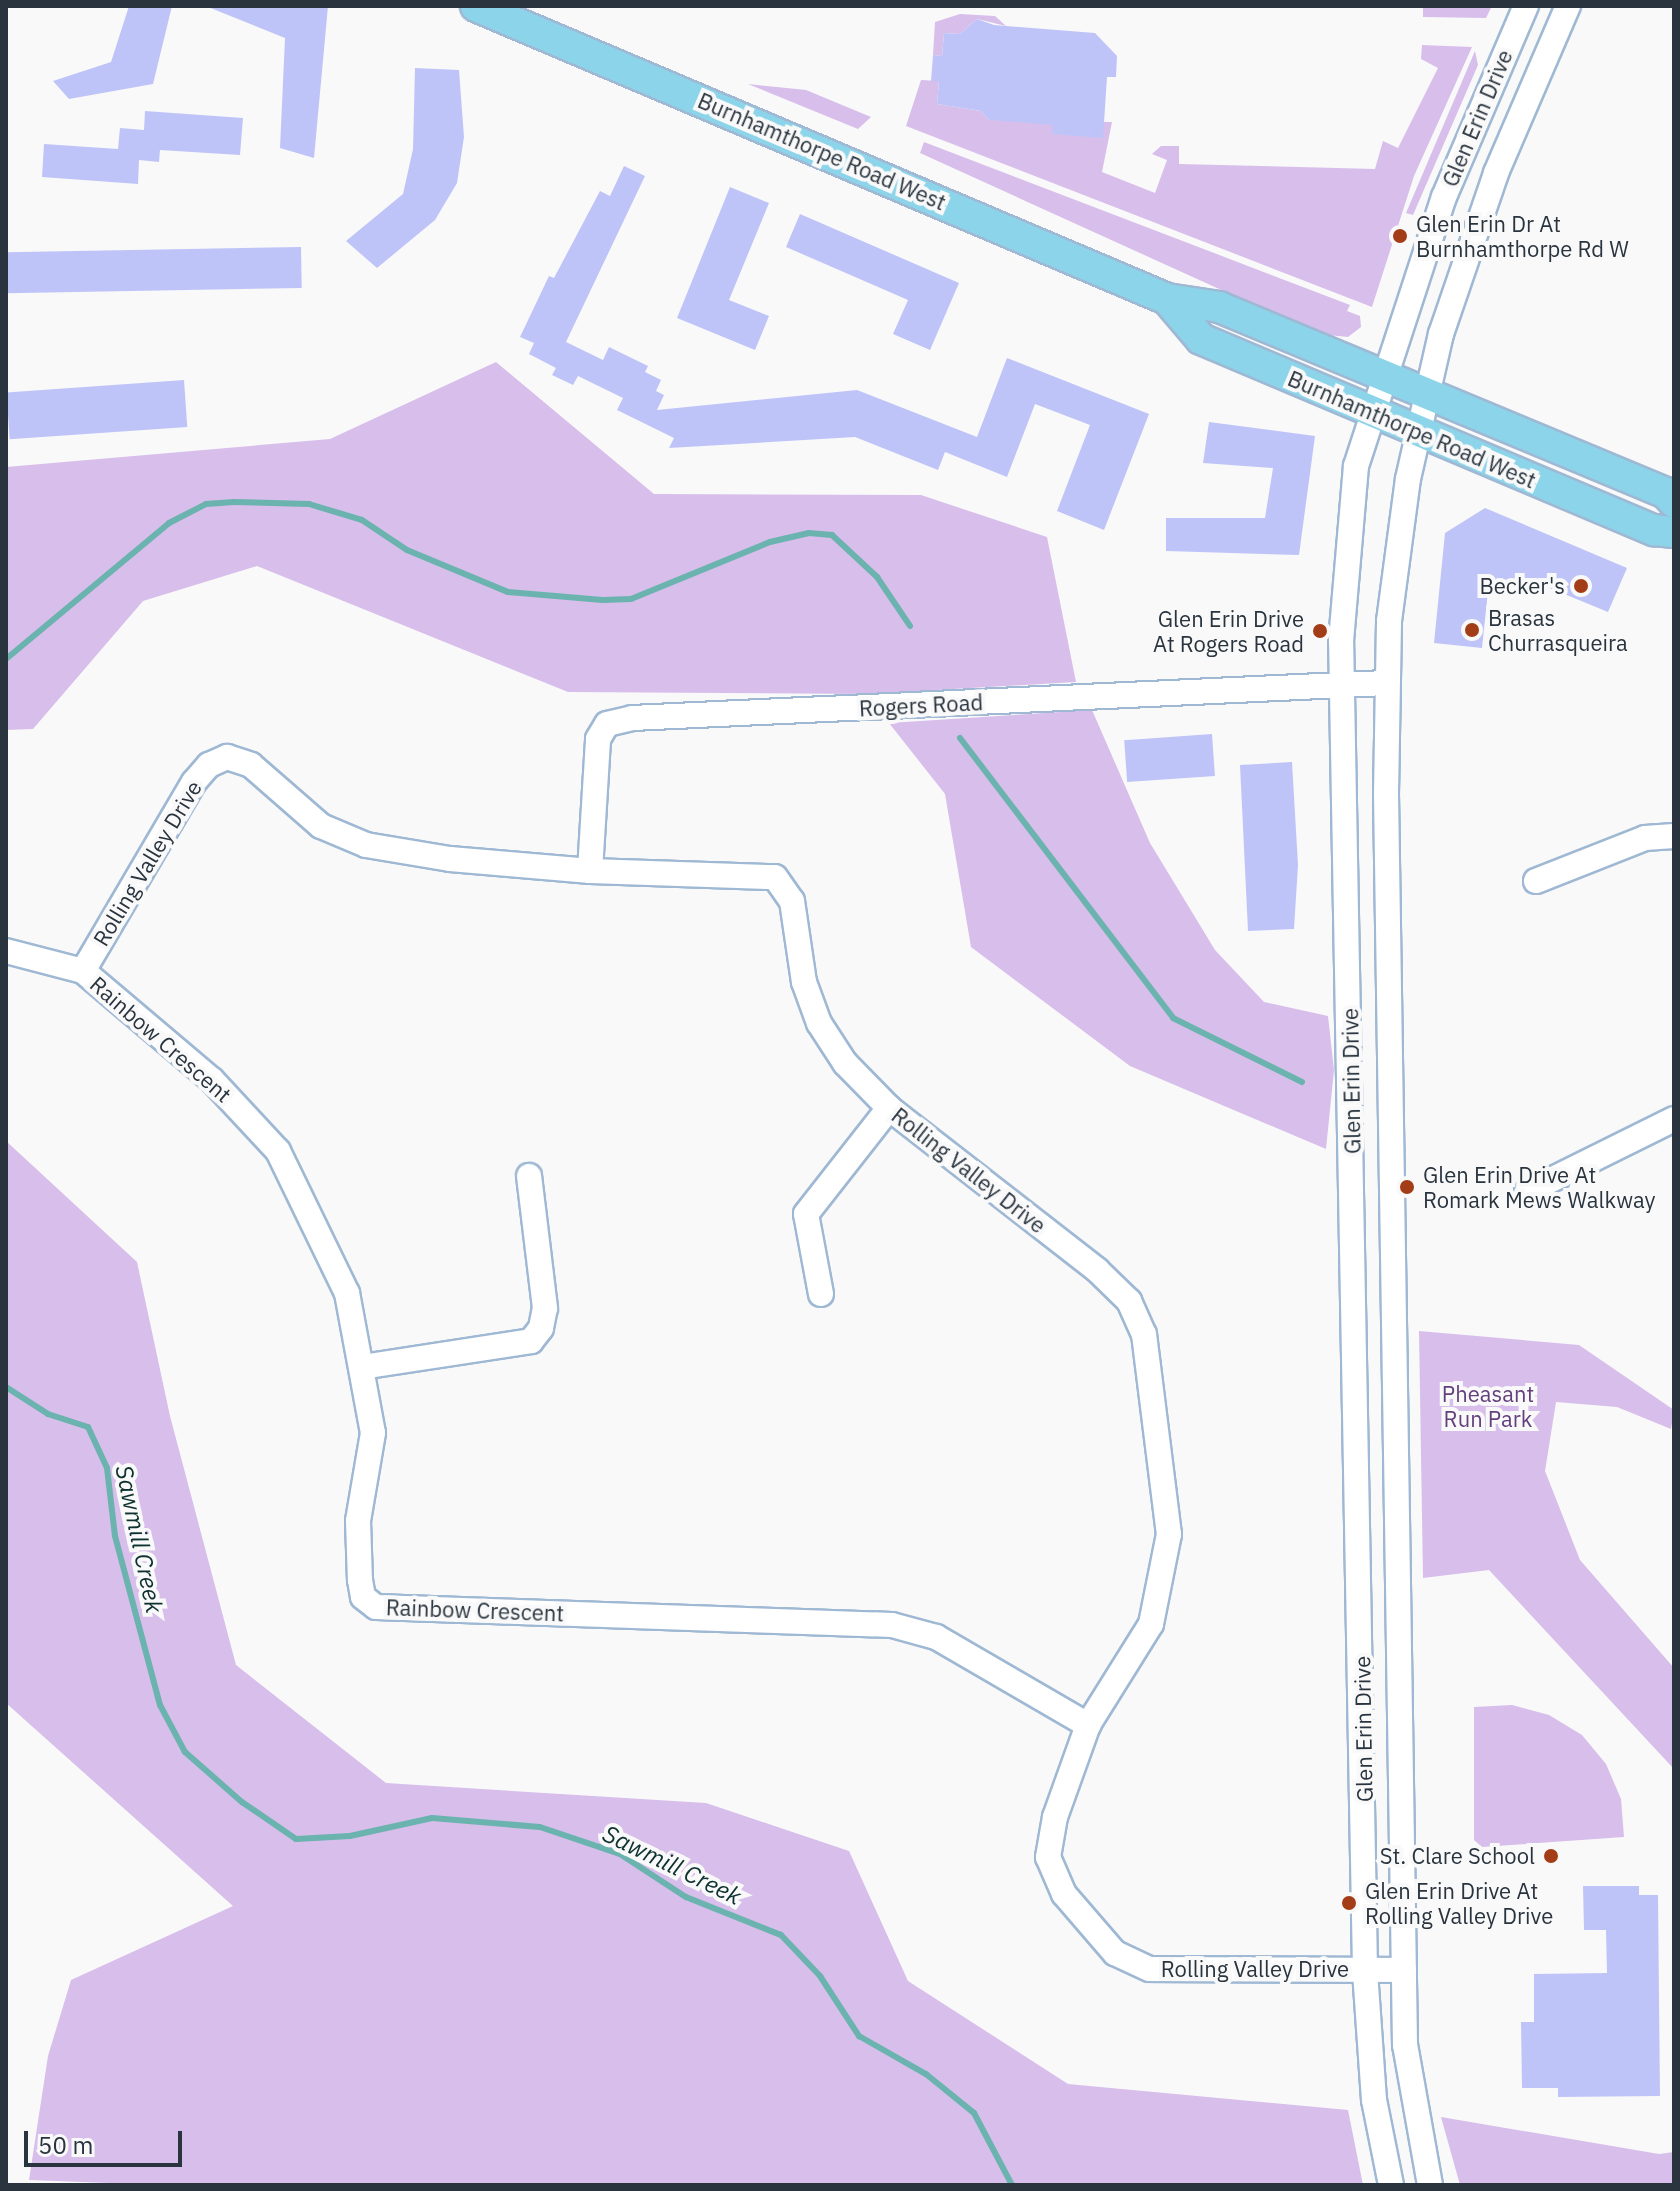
<!DOCTYPE html>
<html>
<head>
<meta charset="utf-8">
<style>
	body { margin:0 }
	#map { position:relative; width:1680px; height:2191px; overflow:hidden; background:#f9f9f9; font-family:"IBM Plex Sans",sans-serif }
	div>[style] { position:absolute }
	[style*='--x'] { left:calc(var(--x)*1px); top:calc(var(--y)*1px); width:calc(var(--w)*1px); rotate:calc(var(--a)*1deg) }
	.green>* { inset:0; background:#d7beeb }
	.stream>* { height:6px; margin:-3px; padding:0 3px; transform-origin:3px; border-radius:3px; background:#6bb3ae }
	.building>* { inset:0; background:#bfc4f8; transform-origin:0 0 }
	.roads { filter:drop-shadow(2px 0 #9fb8d3) drop-shadow(-2px 0 #9fb8d3) drop-shadow(0 2px #9fb8d3) drop-shadow(0 -2px #9fb8d3) }
	.minor>* { height:24px; margin:-12px; padding:0 12px; transform-origin:12px; border-radius:12px; background:#fff }
	.major>* { height:30px; margin:-15px; padding:0 15px; transform-origin:15px; border-radius:15px; background:#8cd4e9 }
	.dots>* { width:22px; height:22px; translate:-50% -50%; box-sizing:border-box; border:4px solid #f9f9f9; border-radius:50% }
	span { translate:-50% -50%; white-space:nowrap; text-align:center; line-height:1.15; -webkit-text-stroke:8px #f9f9f9; paint-order:stroke }
	.street-label { font-size:22px; color:#29343f }
	.poi-label { font-size:22px; color:#29343f }
	.left { translate:0 -50%; text-align:left }
	.right { translate:-100% -50%; text-align:right }
	.park-label { font-size:22px; color:#633f7c }
	.water-label { font-size:24px; color:#0c312f; font-style:italic }
	.frame { position:absolute; inset:0; border:8px solid #29343f; pointer-events:none }
	.scale { position:absolute; left:24px; top:2131px; width:158px; height:36px; box-sizing:border-box; border:4px solid #29343f; border-top:0; padding-left:10px; font-size:24px; line-height:28px; white-space:nowrap; color:#29343f; -webkit-text-stroke:6px #f9f9f9; paint-order:stroke }
</style>
</head>
<body>
<div id="map">
	<div class="green">
		<div style="clip-path:polygon(1423px 6px,1486px 6px,1491px 8px,1486px 18px,1423px 17px)"></div>
		<div style="clip-path:polygon(960px 14px,995px 16px,1006px 26px,977px 19px,960px 34px,944px 33px,942px 56px,933px 55px,935px 22px)"></div>
		<div style="clip-path:polygon(1422px 45px,1472px 47px,1414px 176px,1372px 307px,906px 126px,921px 80px,939px 81px,937px 104px,981px 111px,989px 120px,1112px 122px,1102px 172px,1155px 193px,1167px 160px,1152px 154px,1161px 146px,1179px 146px,1179px 164px,1375px 169px,1383px 141px,1398px 148px,1438px 68px,1421px 59px)"></div>
		<div style="clip-path:polygon(1475px 51px,1478px 65px,1413px 215px,1406px 213px)"></div>
		<div style="clip-path:polygon(748px 84px,806px 90px,871px 117px,858px 129px)"></div>
		<div style="clip-path:polygon(924px 142px,1350px 305px,1347px 311px,1360px 316px,1361px 327px,1348px 337px,1318px 334px,920px 153px)"></div>
		<div style="clip-path:polygon(496px 362px,654px 494px,921px 495px,1047px 537px,1076px 682px,868px 694px,568px 692px,257px 566px,143px 601px,33px 729px,6px 730px,6px 467px,330px 439px)"></div>
		<div style="clip-path:polygon(1092px 710px,1150px 843px,1215px 950px,1264px 1002px,1328px 1016px,1334px 1070px,1326px 1149px,1130px 1066px,971px 947px,945px 794px,889px 723px)"></div>
		<div style="clip-path:polygon(6px 1141px,137px 1262px,170px 1416px,236px 1665px,386px 1783px,706px 1803px,849px 1851px,908px 1981px,1068px 2084px,1348px 2110px,1363px 2185px,162px 2185px,29px 2180px,48px 2056px,71px 1980px,233px 1906px,6px 1703px)"></div>
		<div style="clip-path:polygon(1419px 1331px,1579px 1345px,1674px 1410px,1671px 1429px,1617px 1407px,1556px 1402px,1545px 1471px,1580px 1560px,1674px 1668px,1674px 1769px,1489px 1570px,1423px 1578px)"></div>
		<div style="clip-path:polygon(1512px 1705px,1549px 1715px,1582px 1735px,1606px 1764px,1621px 1799px,1624px 1837px,1482px 1847px,1474px 1840px,1474px 1707px)"></div>
		<div style="clip-path:polygon(1441px 2117px,1659px 2154px,1674px 2152px,1674px 2185px,1460px 2185px)"></div>
	</div>
	<div class="stream">
		<div style="--x:6;--y:659;--w:212;--a:-39.8"></div>
		<div style="--x:169;--y:523;--w:42;--a:-27.2"></div>
		<div style="--x:206;--y:504;--w:28;--a:-4"></div>
		<div style="--x:234;--y:502;--w:75;--a:1.5"></div>
		<div style="--x:309;--y:504;--w:55;--a:16.8"></div>
		<div style="--x:362;--y:520;--w:54;--a:33.7"></div>
		<div style="--x:407;--y:550;--w:109;--a:22.6"></div>
		<div style="--x:508;--y:592;--w:95;--a:4.8"></div>
		<div style="--x:603;--y:600;--w:28;--a:-2"></div>
		<div style="--x:631;--y:599;--w:150;--a:-22.3"></div>
		<div style="--x:770;--y:542;--w:40;--a:-13"></div>
		<div style="--x:809;--y:533;--w:23;--a:5"></div>
		<div style="--x:832;--y:535;--w:62;--a:43"></div>
		<div style="--x:877;--y:577;--w:59;--a:56"></div>
		<div style="--x:960;--y:738;--w:352;--a:52.7"></div>
		<div style="--x:1173;--y:1018;--w:144;--a:26.4"></div>
		<div style="--x:6;--y:1387;--w:50;--a:32.7"></div>
		<div style="--x:48;--y:1414;--w:42;--a:18"></div>
		<div style="--x:88;--y:1427;--w:45;--a:65.1"></div>
		<div style="--x:107;--y:1468;--w:68;--a:83.3"></div>
		<div style="--x:115;--y:1536;--w:175;--a:75.1"></div>
		<div style="--x:160;--y:1705;--w:53;--a:62"></div>
		<div style="--x:185;--y:1752;--w:76;--a:41.3"></div>
		<div style="--x:242;--y:1802;--w:65;--a:34.4"></div>
		<div style="--x:296;--y:1839;--w:54;--a:-3.2"></div>
		<div style="--x:350;--y:1836;--w:84;--a:-12.4"></div>
		<div style="--x:432;--y:1818;--w:108;--a:4.8"></div>
		<div style="--x:540;--y:1827;--w:84;--a:18.6"></div>
		<div style="--x:620;--y:1854;--w:79;--a:33.1"></div>
		<div style="--x:686;--y:1897;--w:102;--a:21.8"></div>
		<div style="--x:781;--y:1935;--w:57;--a:46.4"></div>
		<div style="--x:820;--y:1976;--w:72;--a:57"></div>
		<div style="--x:859;--y:2036;--w:77;--a:29.6"></div>
		<div style="--x:926;--y:2074;--w:62;--a:39.1"></div>
		<div style="--x:974;--y:2113;--w:81;--a:62.2"></div>
	</div>
	<div class="building">
		<div style="clip-path:polygon(129px 6px,172px 6px,153px 84px,69px 99px,53px 81px,111px 62px)"></div>
		<div style="clip-path:polygon(328px 6px,314px 158px,280px 148px,285px 38px,208px 7px)"></div>
		<div style="clip-path:polygon(977px 19px,994px 25px,1095px 33px,1117px 56px,1116px 77px,1107px 77px,1103px 138px,1052px 134px,1053px 125px,989px 120px,981px 111px,937px 104px,939px 81px,931px 81px,933px 55px,942px 56px,944px 33px,960px 34px)"></div>
		<div style="clip-path:polygon(415px 68px,459px 70px,464px 137px,457px 183px,435px 220px,377px 268px,346px 241px,403px 194px,413px 149px)"></div>
		<div style="clip-path:polygon(145px 111px,243px 118px,240px 155px,160px 150px,159px 162px,139px 160px,138px 184px,42px 177px,44px 144px,118px 149px,120px 128px,144px 130px)"></div>
		<div style="clip-path:polygon(624px 166px,645px 176px,566px 342px,603px 360px,609px 347px,648px 366px,645px 372px,661px 380px,656px 391px,664px 395px,657px 410px,857px 390px,977px 437px,1007px 358px,1149px 414px,1104px 530px,1057px 511px,1090px 425px,1035px 404px,1007px 477px,945px 452px,938px 470px,855px 437px,669px 448px,674px 438px,617px 410px,623px 398px,578px 376px,573px 385px,552px 375px,556px 368px,529px 354px,534px 343px,520px 337px,549px 276px,554px 278px,600px 191px,610px 196px)"></div>
		<div style="clip-path:polygon(730px 187px,769px 203px,729px 300px,769px 316px,755px 350px,677px 318px)"></div>
		<div style="clip-path:polygon(800px 214px,959px 283px,930px 350px,893px 334px,908px 300px,786px 247px)"></div>
		<div style="left:301px;top:247px;width:41px;height:295px;rotate:89deg"></div>
		<div style="left:184px;top:380px;width:47px;height:178px;rotate:86deg"></div>
		<div style="clip-path:polygon(1209px 422px,1315px 436px,1299px 555px,1166px 551px,1166px 518px,1265px 518px,1273px 468px,1203px 463px)"></div>
		<div style="clip-path:polygon(1485px 508px,1627px 568px,1608px 612px,1518px 575px,1509px 588px,1488px 591px,1482px 648px,1434px 643px,1445px 533px)"></div>
		<div style="left:1212px;top:734px;width:42px;height:88px;rotate:86deg"></div>
		<div style="clip-path:polygon(1292px 762px,1298px 865px,1294px 929px,1248px 931px,1240px 765px)"></div>
		<div style="clip-path:polygon(1583px 1886px,1639px 1886px,1639px 1895px,1658px 1895px,1660px 2096px,1558px 2097px,1558px 2088px,1522px 2088px,1521px 2022px,1534px 2022px,1534px 1974px,1607px 1973px,1606px 1930px,1584px 1930px)"></div>
	</div>
	<div class="roads">
		<div class="minor">
			<div style="--x:590;--y:871;--w:132;--a:-86.5"></div>
			<div style="--x:598;--y:739;--w:17;--a:-59"></div>
			<div style="--x:607;--y:724;--w:26;--a:-13"></div>
			<div style="--x:632;--y:718;--w:755;--a:-2.66"></div>
			<div style="--x:1536;--y:881;--w:117;--a:-21.5"></div>
			<div style="--x:1645;--y:838;--w:29;--a:-4"></div>
			<div style="--x:6;--y:951;--w:80;--a:14.6"></div>
			<div style="--x:83;--y:971;--w:169;--a:40.2"></div>
			<div style="--x:212;--y:1080;--w:97;--a:47.1"></div>
			<div style="--x:278;--y:1151;--w:158;--a:64.1"></div>
			<div style="--x:347;--y:1293;--w:142;--a:79.5"></div>
			<div style="--x:373;--y:1433;--w:89;--a:99.7"></div>
			<div style="--x:358;--y:1521;--w:59;--a:88.1"></div>
			<div style="--x:360;--y:1580;--w:17;--a:80"></div>
			<div style="--x:363;--y:1597;--w:16;--a:38"></div>
			<div style="--x:376;--y:1607;--w:516;--a:2"></div>
			<div style="--x:892;--y:1625;--w:46;--a:15.3"></div>
			<div style="--x:936;--y:1637;--w:176;--a:30.1"></div>
			<div style="--x:83;--y:971;--w:219;--a:-59.6"></div>
			<div style="--x:194;--y:782;--w:23;--a:-49"></div>
			<div style="--x:209;--y:765;--w:20;--a:-24"></div>
			<div style="--x:227;--y:757;--w:25;--a:18"></div>
			<div style="--x:251;--y:765;--w:93;--a:41.1"></div>
			<div style="--x:321;--y:826;--w:49;--a:22.9"></div>
			<div style="--x:366;--y:845;--w:85;--a:9.5"></div>
			<div style="--x:450;--y:859;--w:141;--a:4.9"></div>
			<div style="--x:590;--y:871;--w:185;--a:1.9"></div>
			<div style="--x:775;--y:877;--w:29;--a:55"></div>
			<div style="--x:792;--y:901;--w:82;--a:81.6"></div>
			<div style="--x:804;--y:982;--w:44;--a:69.9"></div>
			<div style="--x:819;--y:1023;--w:48;--a:57"></div>
			<div style="--x:845;--y:1063;--w:63;--a:45.6"></div>
			<div style="--x:889;--y:1108;--w:264;--a:37.9"></div>
			<div style="--x:1097;--y:1270;--w:45;--a:44.1"></div>
			<div style="--x:1129;--y:1301;--w:36;--a:66"></div>
			<div style="--x:1144;--y:1334;--w:202;--a:82.9"></div>
			<div style="--x:1169;--y:1534;--w:92;--a:101.3"></div>
			<div style="--x:1151;--y:1624;--w:119;--a:122"></div>
			<div style="--x:1088;--y:1725;--w:98;--a:109.7"></div>
			<div style="--x:1055;--y:1817;--w:41;--a:99.9"></div>
			<div style="--x:1048;--y:1857;--w:40;--a:66.6"></div>
			<div style="--x:1064;--y:1894;--w:78;--a:49.2"></div>
			<div style="--x:1115;--y:1953;--w:38;--a:25"></div>
			<div style="--x:1150;--y:1969;--w:254;--a:0.2"></div>
			<div style="--x:1527;--y:1192;--w:164;--a:-26.4"></div>
			<div style="--x:821;--y:1294;--w:81;--a:-100.6"></div>
			<div style="--x:806;--y:1214;--w:135;--a:-51.9"></div>
			<div style="--x:362;--y:1367;--w:171;--a:-8.7"></div>
			<div style="--x:531;--y:1341;--w:16;--a:-52"></div>
			<div style="--x:541;--y:1328;--w:20;--a:-79"></div>
			<div style="--x:545;--y:1308;--w:133;--a:-96.9"></div>
			<div style="--x:1391;--y:2185;--w:87;--a:-101.3"></div>
			<div style="--x:1374;--y:2100;--w:130;--a:-94"></div>
			<div style="--x:1365;--y:1970;--w:1329;--a:-91.03"></div>
			<div style="--x:1341;--y:641;--w:176;--a:-85.1"></div>
			<div style="--x:1356;--y:466;--w:283;--a:-71.9"></div>
			<div style="--x:1444;--y:197;--w:208;--a:-66.8"></div>
			<div style="--x:1430;--y:2185;--w:142;--a:-100.1"></div>
			<div style="--x:1405;--y:2045;--w:1251;--a:-90.87"></div>
			<div style="--x:1386;--y:794;--w:173;--a:-89"></div>
			<div style="--x:1389;--y:621;--w:143;--a:-82.4"></div>
			<div style="--x:1408;--y:479;--w:149;--a:-77.2"></div>
			<div style="--x:1441;--y:334;--w:170;--a:-71.1"></div>
			<div style="--x:1496;--y:173;--w:182;--a:-66.7"></div>
		</div>
		<div class="major">
			<div style="--x:476;--y:6;--w:751;--a:22.98"></div>
			<div style="--x:1167;--y:299;--w:53;--a:8.7"></div>
			<div style="--x:1219;--y:307;--w:484;--a:22.6"></div>
			<div style="--x:1666;--y:493;--w:12;--a:48"></div>
			<div style="--x:1167;--y:299;--w:52;--a:49.6"></div>
			<div style="--x:1201;--y:339;--w:492;--a:22.9"></div>
			<div style="--x:1654;--y:530;--w:20;--a:6"></div>
		</div>
	</div>
	<div class="dots">
		<div style="left:1400px;top:236px;background:#a33d17"></div>
		<div style="left:1581px;top:586px;background:#a33d17"></div>
		<div style="left:1472px;top:630px;background:#a33d17"></div>
		<div style="left:1320px;top:631px;background:#a33d17"></div>
		<div style="left:1407px;top:1187px;background:#a33d17"></div>
		<div style="left:1551px;top:1856px;background:#a33d17"></div>
		<div style="left:1349px;top:1903px;background:#a33d17"></div>
	</div>
	<div class="street-label">
		<span style="left:1477px;top:118px;rotate:-67deg">Glen Erin Drive</span>
		<span style="left:822px;top:151px;rotate:23deg">Burnhamthorpe Road West</span>
		<span style="left:1412px;top:429px;rotate:23deg">Burnhamthorpe Road West</span>
		<span style="left:921px;top:705px;rotate:-3deg">Rogers Road</span>
		<span style="left:147px;top:863px;rotate:-59deg">Rolling Valley Drive</span>
		<span style="left:161px;top:1039px;rotate:41deg">Rainbow Crescent</span>
		<span style="left:1351px;top:1081px;rotate:-91deg">Glen Erin Drive</span>
		<span style="left:969px;top:1170px;rotate:38deg">Rolling Valley Drive</span>
		<span style="left:475px;top:1610px;rotate:2deg">Rainbow Crescent</span>
		<span style="left:1363px;top:1729px;rotate:-91deg">Glen Erin Drive</span>
		<span style="left:1255px;top:1969px">Rolling Valley Drive</span>
	</div>
	<div class="poi-label">
		<span class="left" style="left:1416px;top:236px">Glen Erin Dr At<br>Burnhamthorpe Rd W</span>
		<span class="right" style="left:1565px;top:586px">Becker's</span>
		<span class="left" style="left:1488px;top:630px">Brasas<br>Churrasqueira</span>
		<span class="right" style="left:1304px;top:631px">Glen Erin Drive<br>At Rogers Road</span>
		<span class="left" style="left:1423px;top:1187px">Glen Erin Drive At<br>Romark Mews Walkway</span>
		<span class="right" style="left:1535px;top:1856px">St. Clare School</span>
		<span class="left" style="left:1365px;top:1903px">Glen Erin Drive At<br>Rolling Valley Drive</span>
	</div>
	<div class="park-label">
		<span style="left:1488px;top:1406px">Pheasant<br>Run Park</span>
	</div>
	<div class="water-label">
		<span style="left:139px;top:1539px;rotate:78deg">Sawmill Creek</span>
		<span style="left:672px;top:1865px;rotate:26deg">Sawmill Creek</span>
	</div>
	<div class="frame"></div>
	<div class="scale">50 m</div>
</div>
</body>
</html>
